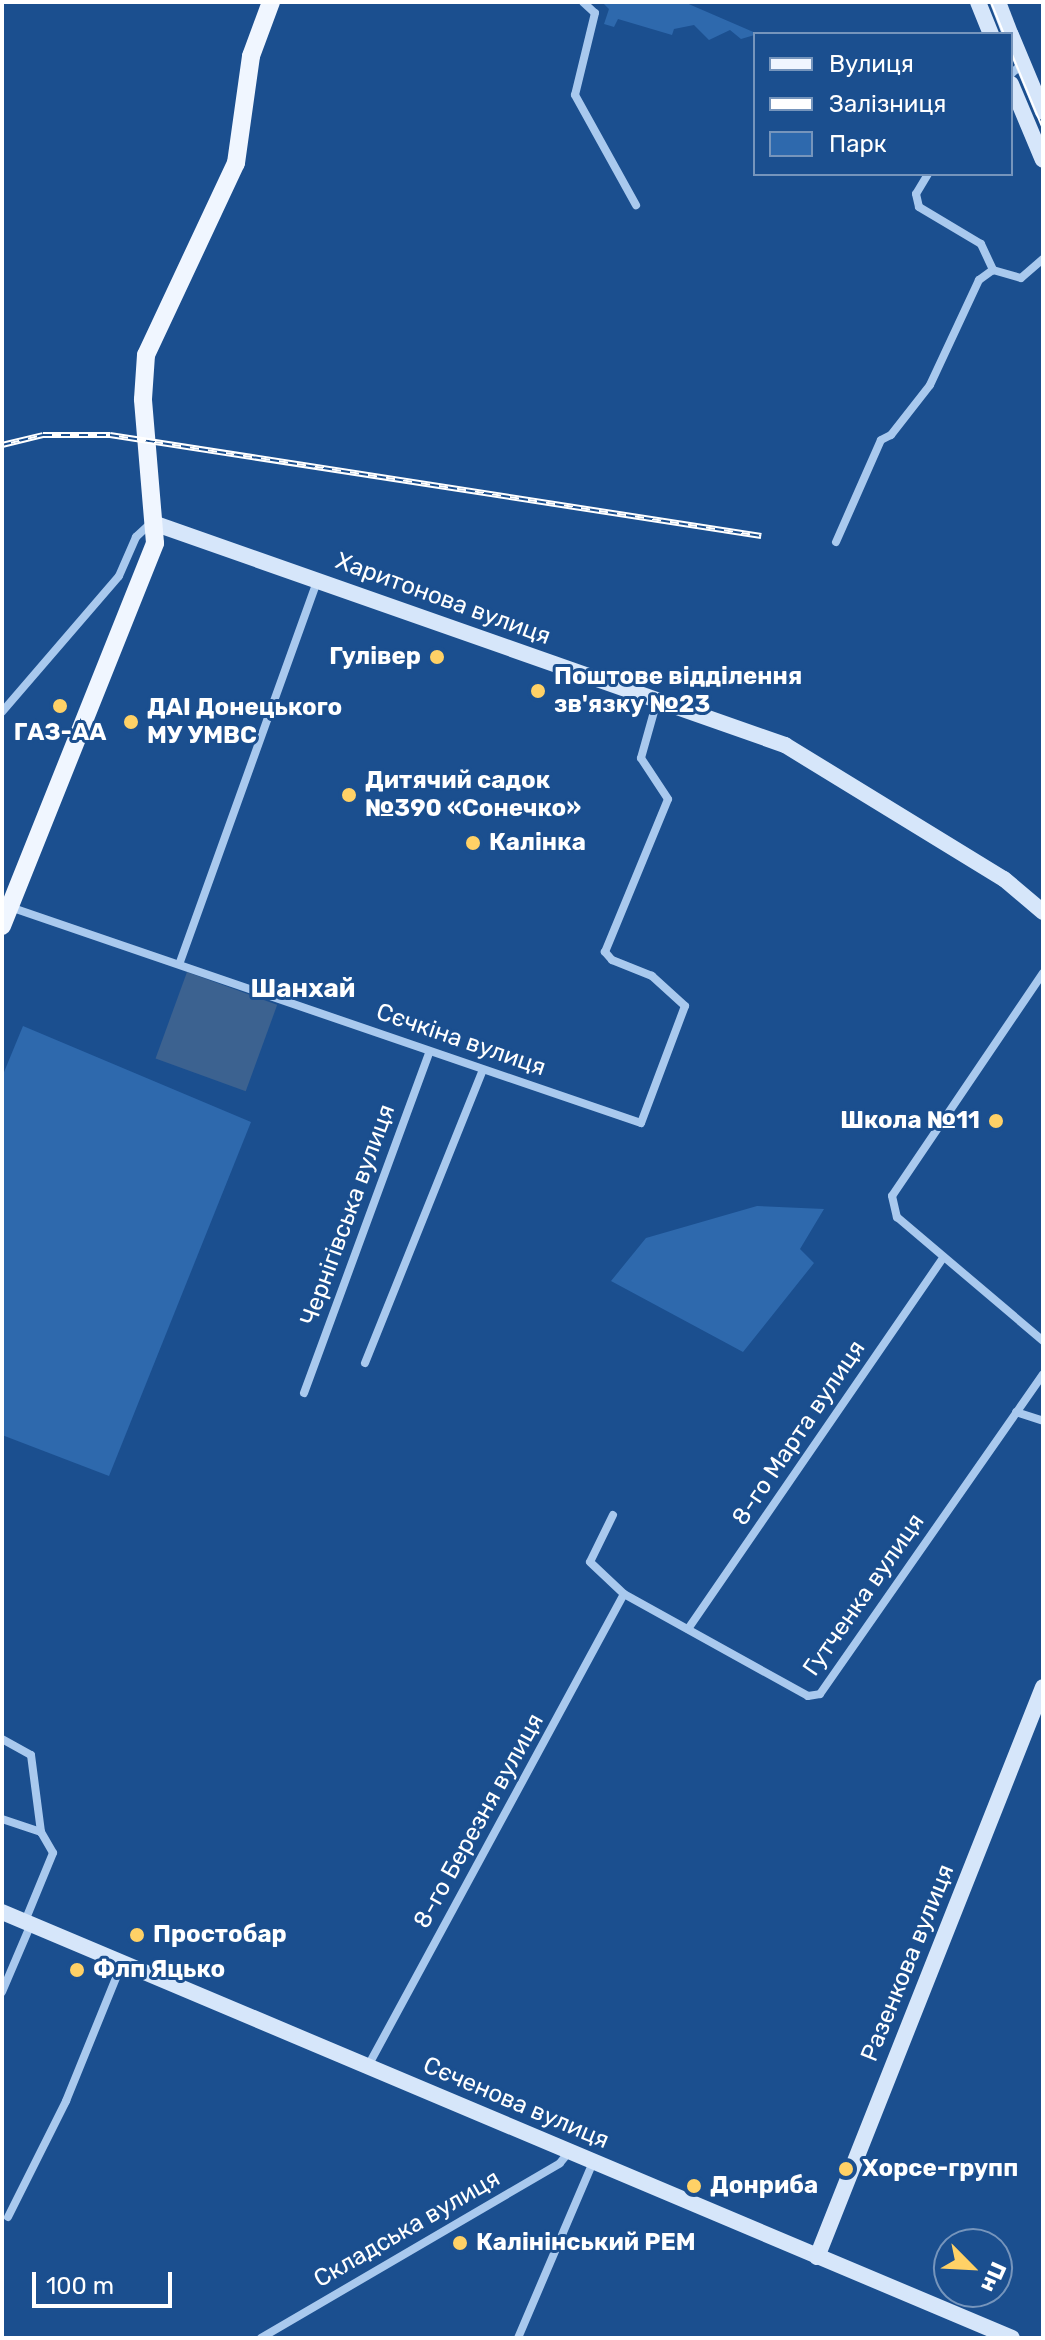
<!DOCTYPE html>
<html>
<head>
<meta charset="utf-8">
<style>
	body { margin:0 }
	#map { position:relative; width:1045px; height:2340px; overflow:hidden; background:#1b4f8f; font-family:Rubik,sans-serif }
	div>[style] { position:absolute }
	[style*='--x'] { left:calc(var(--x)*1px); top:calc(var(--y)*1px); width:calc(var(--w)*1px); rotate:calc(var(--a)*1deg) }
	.green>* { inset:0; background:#2e69ad }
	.water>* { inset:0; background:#3c6290; transform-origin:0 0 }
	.street>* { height:8px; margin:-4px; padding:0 4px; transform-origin:4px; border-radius:4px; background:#a9c9ee }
	.secondary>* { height:16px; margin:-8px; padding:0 8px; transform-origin:8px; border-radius:8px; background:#d6e6fa }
	.primary>* { height:18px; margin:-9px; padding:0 9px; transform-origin:9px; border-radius:9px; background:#f0f6ff }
	.tram>* { height:2px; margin:-1px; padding:0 1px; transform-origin:1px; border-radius:1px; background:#fff }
	.rail>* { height:6px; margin-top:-3px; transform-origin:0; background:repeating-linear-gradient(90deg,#1b4f8f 0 9px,#fff 0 18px); box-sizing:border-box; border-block:2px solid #fff }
	.dots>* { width:22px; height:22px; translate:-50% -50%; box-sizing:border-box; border:4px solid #1b4f8f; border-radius:50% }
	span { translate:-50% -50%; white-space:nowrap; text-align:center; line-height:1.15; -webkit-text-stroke:6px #1b4f8f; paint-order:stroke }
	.street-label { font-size:24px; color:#fff }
	.poi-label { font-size:24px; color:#fff; font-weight:700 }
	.right { translate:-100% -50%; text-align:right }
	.left { translate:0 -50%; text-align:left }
	.neighbourhood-label { font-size:26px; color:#fff; font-weight:700 }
	.frame { position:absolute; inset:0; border:4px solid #fff; pointer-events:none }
	.legend { position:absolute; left:753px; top:32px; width:260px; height:144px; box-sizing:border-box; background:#1b4f8f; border:2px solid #7695bc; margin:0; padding:10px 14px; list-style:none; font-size:24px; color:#fff }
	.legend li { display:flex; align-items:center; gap:16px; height:40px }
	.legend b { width:40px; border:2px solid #7695bc }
	.north { position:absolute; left:933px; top:2228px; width:80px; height:80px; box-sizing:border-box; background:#1b4f8f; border:2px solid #7695bc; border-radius:50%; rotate:114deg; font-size:22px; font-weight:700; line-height:32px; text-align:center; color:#fff }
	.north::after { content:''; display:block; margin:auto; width:28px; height:36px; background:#ffd166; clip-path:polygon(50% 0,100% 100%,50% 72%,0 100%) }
	.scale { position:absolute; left:32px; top:2272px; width:140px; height:36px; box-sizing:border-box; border:4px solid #fff; border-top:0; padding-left:10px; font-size:24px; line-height:28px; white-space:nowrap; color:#fff; -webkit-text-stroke:6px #1b4f8f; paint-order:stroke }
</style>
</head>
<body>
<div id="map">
	<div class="green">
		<div style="clip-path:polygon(602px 2px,684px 2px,758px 34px,741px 39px,730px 30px,709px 40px,694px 25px,674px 29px,672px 35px,618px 19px,614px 27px,604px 24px,609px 9px)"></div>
		<div style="clip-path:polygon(23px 1026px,251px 1122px,109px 1476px,2px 1435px,2px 1077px)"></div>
		<div style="clip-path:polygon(757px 1206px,824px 1209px,800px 1249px,814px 1263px,743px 1352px,611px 1281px,646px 1238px)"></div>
	</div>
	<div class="water">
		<div style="left:187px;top:972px;width:96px;height:92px;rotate:20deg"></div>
	</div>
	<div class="street">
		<div style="--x:583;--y:2;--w:16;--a:43"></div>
		<div style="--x:595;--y:13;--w:84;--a:103.7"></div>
		<div style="--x:575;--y:95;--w:126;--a:61"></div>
		<div style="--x:1011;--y:74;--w:15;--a:-42"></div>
		<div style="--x:928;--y:174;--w:23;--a:121"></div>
		<div style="--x:916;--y:194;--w:13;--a:77"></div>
		<div style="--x:919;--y:207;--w:72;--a:30.8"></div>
		<div style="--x:981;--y:244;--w:29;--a:65"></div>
		<div style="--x:836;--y:542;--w:111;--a:-66.2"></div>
		<div style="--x:881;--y:440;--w:11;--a:-27"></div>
		<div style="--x:891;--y:435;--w:63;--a:-52"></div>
		<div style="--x:930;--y:385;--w:116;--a:-65"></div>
		<div style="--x:979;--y:280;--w:17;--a:-36"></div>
		<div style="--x:993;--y:270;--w:29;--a:16"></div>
		<div style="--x:1021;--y:278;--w:29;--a:-41"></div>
		<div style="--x:2;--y:712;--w:179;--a:-49.3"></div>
		<div style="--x:119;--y:576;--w:43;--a:-66.4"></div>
		<div style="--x:136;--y:537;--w:21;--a:-43"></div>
		<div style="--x:10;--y:907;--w:667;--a:18.9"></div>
		<div style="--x:641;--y:1123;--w:125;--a:-69.4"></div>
		<div style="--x:685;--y:1006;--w:45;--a:-137.7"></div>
		<div style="--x:652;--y:976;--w:43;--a:-158.2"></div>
		<div style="--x:612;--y:960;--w:11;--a:-131"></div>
		<div style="--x:605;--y:952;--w:165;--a:-67.6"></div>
		<div style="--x:668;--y:799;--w:49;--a:-123.4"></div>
		<div style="--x:641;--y:758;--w:59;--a:-74.3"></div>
		<div style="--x:180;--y:962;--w:407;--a:-70.2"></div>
		<div style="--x:1043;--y:973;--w:269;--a:124.1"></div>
		<div style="--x:892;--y:1196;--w:22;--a:77"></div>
		<div style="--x:897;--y:1217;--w:192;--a:40.3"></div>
		<div style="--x:365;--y:1363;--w:314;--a:-68.1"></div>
		<div style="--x:304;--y:1393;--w:364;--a:-69.8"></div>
		<div style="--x:1016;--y:1412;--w:28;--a:18"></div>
		<div style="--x:613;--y:1515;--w:52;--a:116.1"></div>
		<div style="--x:590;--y:1562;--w:47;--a:43.3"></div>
		<div style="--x:624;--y:1594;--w:210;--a:29"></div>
		<div style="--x:808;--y:1696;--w:12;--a:-9"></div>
		<div style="--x:820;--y:1694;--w:390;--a:-55.1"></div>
		<div style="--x:688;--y:1629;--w:448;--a:-55.5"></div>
		<div style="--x:2;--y:1739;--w:33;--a:29"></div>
		<div style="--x:31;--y:1755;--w:78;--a:82.6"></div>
		<div style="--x:41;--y:1832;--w:24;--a:60"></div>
		<div style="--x:53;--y:1853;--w:74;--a:112.4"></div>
		<div style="--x:2;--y:1819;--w:41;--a:18.4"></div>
		<div style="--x:2;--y:1992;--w:74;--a:-66.9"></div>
		<div style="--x:368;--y:2066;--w:537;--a:-61.53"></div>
		<div style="--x:8;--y:2217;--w:130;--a:-63.4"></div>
		<div style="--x:66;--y:2101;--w:149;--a:-67.9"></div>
		<div style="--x:261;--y:2338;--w:346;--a:-30.3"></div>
		<div style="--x:560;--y:2163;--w:14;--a:-51"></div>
		<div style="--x:518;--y:2338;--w:191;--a:-66.9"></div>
	</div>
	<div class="secondary">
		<div style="--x:978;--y:2;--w:35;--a:68"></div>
		<div style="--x:998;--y:2;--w:34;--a:69"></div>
		<div style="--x:1011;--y:35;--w:83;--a:67.4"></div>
		<div style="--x:1011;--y:84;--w:82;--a:67.2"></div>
		<div style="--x:156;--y:524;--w:667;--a:19.36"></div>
		<div style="--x:785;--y:745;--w:257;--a:31.5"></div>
		<div style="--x:1004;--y:879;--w:51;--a:40.2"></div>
		<div style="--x:2;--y:1912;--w:1096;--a:22.87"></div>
		<div style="--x:817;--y:2257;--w:613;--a:-68.37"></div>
	</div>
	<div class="primary">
		<div style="--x:2;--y:926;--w:412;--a:-68.2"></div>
		<div style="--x:155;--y:543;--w:144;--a:-94.8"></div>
		<div style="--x:143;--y:399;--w:44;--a:-86.1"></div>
		<div style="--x:146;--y:355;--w:212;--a:-64.9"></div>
		<div style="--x:236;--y:163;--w:108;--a:-82"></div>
		<div style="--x:251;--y:56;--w:58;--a:-69.7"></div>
	</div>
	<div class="tram">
		<div style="--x:991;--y:2;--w:35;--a:68"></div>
		<div style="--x:1011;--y:52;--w:83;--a:67.4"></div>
	</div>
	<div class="rail">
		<div style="--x:2;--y:445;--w:42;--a:-13.7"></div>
		<div style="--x:43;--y:435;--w:67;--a:0"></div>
		<div style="--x:110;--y:435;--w:659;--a:8.82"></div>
	</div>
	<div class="dots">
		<div style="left:437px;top:657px;background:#ffd166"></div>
		<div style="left:538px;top:691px;background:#ffd166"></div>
		<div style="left:60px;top:706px;background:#ffd166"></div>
		<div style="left:131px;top:722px;background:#ffd166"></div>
		<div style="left:349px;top:795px;background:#ffd166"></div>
		<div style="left:473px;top:843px;background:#ffd166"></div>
		<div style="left:996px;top:1121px;background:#ffd166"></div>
		<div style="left:137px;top:1935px;background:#ffd166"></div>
		<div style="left:77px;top:1970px;background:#ffd166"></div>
		<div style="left:846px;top:2169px;background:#ffd166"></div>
		<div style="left:694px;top:2186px;background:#ffd166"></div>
		<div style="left:460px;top:2243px;background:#ffd166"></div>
	</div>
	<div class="street-label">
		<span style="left:443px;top:599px;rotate:20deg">Харитонова вулиця</span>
		<span style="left:461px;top:1040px;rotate:19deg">Сєчкіна вулиця</span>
		<span style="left:348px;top:1215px;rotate:-70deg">Чернігівська вулиця</span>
		<span style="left:799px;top:1433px;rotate:-56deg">8-го Марта вулиця</span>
		<span style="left:864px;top:1595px;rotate:-55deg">Гутченка вулиця</span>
		<span style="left:479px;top:1821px;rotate:-61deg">8-го Березня вулиця</span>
		<span style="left:908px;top:1963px;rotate:-68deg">Разенкова вулиця</span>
		<span style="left:516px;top:2103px;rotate:23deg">Сєченова вулиця</span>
		<span style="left:407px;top:2229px;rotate:-30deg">Складська вулиця</span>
	</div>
	<div class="poi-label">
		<span class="right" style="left:421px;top:657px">Гулівер</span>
		<span class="left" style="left:554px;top:691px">Поштове відділення<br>зв'язку №23</span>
		<span class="left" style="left:147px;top:722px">ДАІ Донецького<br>МУ УМВС</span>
		<span style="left:60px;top:733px">ГАЗ-АА</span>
		<span class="left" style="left:365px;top:795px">Дитячий садок<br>№390 «Сонечко»</span>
		<span class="left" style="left:489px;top:843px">Калінка</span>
		<span class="right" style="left:980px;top:1121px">Школа №11</span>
		<span class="left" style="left:153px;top:1935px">Простобар</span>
		<span class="left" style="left:93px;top:1970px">Флп Яцько</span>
		<span class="left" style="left:862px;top:2169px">Хорсе-групп</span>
		<span class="left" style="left:710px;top:2186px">Донриба</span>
		<span class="left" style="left:476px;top:2243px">Калінінський РЕМ</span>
	</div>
	<div class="neighbourhood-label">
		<span style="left:303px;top:989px">Шанхай</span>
	</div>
	<div class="frame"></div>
	<ul class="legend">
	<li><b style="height:10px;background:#f0f6ff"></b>Вулиця</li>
	<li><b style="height:10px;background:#fff"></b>Залізниця</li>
	<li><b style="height:22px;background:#2e69ad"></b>Парк</li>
	</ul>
	<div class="north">Пн</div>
	<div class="scale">100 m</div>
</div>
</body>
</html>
